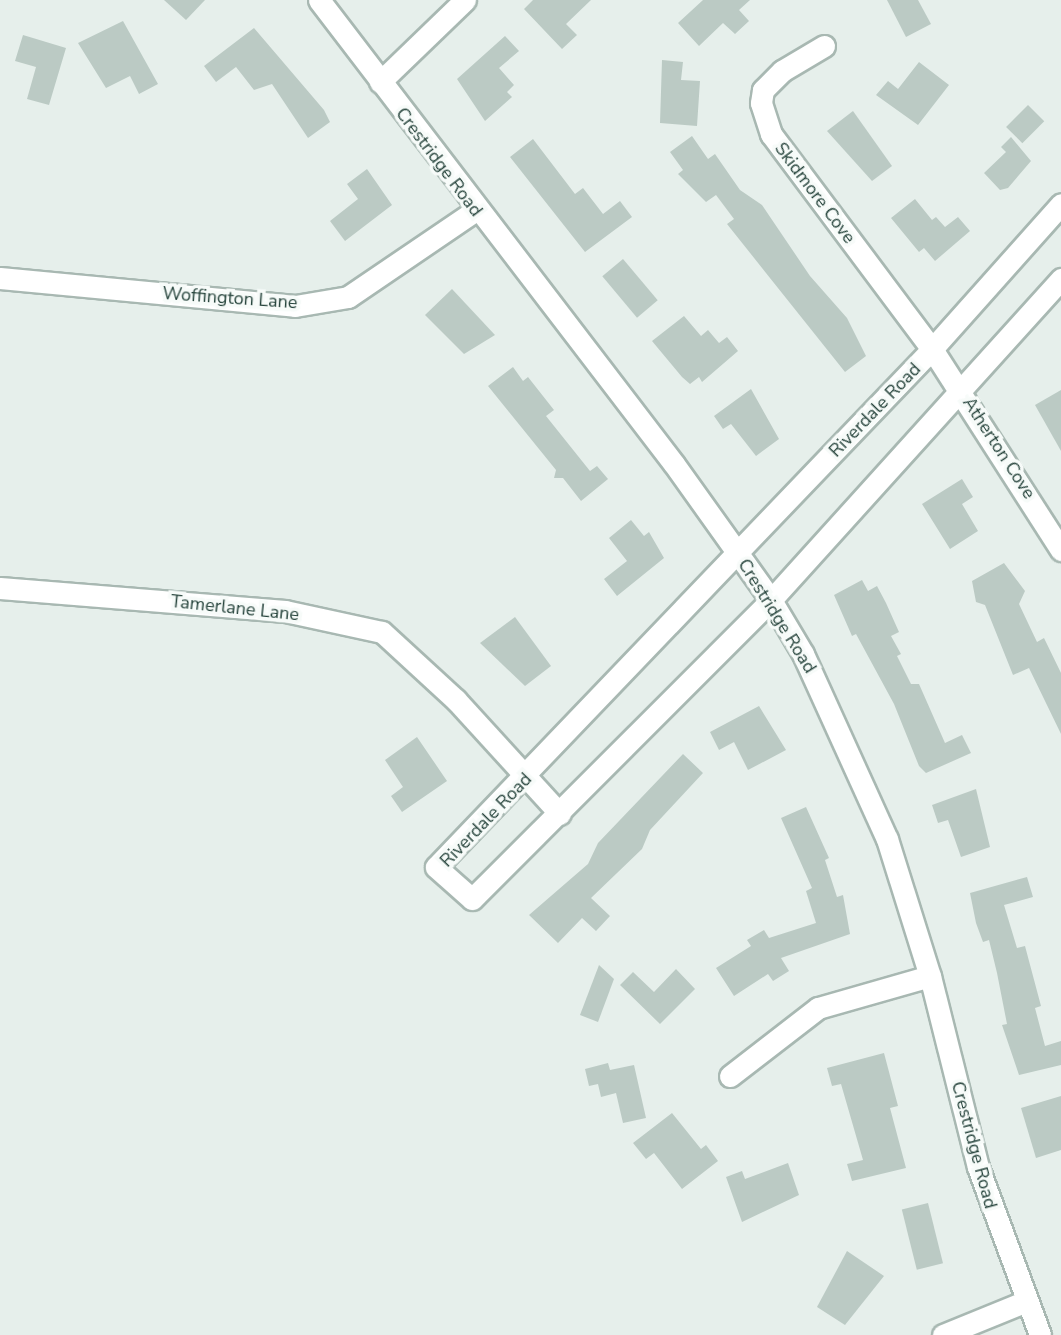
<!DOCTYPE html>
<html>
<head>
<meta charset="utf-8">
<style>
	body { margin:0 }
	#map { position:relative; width:1061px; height:1335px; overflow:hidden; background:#e6efeb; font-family:"Nunito Sans",sans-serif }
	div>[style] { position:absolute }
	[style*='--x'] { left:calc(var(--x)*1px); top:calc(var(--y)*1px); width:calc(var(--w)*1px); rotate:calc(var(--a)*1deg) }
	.building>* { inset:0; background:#bbcac4; transform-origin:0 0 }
	.roads { filter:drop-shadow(2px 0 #a8b8b2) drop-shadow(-2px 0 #a8b8b2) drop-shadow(0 2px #a8b8b2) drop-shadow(0 -2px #a8b8b2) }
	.minor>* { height:21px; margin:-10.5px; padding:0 10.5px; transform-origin:10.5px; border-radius:10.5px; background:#fff }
	.tertiary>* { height:21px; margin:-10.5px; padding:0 10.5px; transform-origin:10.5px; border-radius:10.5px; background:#fff }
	span { translate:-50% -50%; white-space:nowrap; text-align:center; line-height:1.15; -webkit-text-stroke:7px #f7fbf9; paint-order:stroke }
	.street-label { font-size:18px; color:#24423a }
</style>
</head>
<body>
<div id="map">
	<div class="building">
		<div style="clip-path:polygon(164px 0,205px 0,186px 20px)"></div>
		<div style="clip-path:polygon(533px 0,591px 0,566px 24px,577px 35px,562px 49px,524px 9px)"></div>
		<div style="clip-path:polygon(703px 0,750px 0,739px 10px,749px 21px,735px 34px,723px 23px,699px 46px,678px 23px)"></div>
		<div style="clip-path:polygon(887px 0,918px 0,931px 24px,906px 37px)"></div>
		<div style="clip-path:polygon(123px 21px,158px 84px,139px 94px,130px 76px,106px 88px,78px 43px)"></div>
		<div style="clip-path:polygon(254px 28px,324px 110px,330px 122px,308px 138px,272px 84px,254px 90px,236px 67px,216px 82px,204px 66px)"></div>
		<div style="clip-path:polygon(23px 35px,66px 48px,49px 105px,27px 99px,36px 67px,15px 61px)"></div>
		<div style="clip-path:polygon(505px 36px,519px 51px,499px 68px,514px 85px,507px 92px,512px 97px,485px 121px,457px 79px)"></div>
		<div style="clip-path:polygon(662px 60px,683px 62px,681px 80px,700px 81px,697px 126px,660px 123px)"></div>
		<div style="clip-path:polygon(919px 62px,949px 85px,918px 125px,876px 95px,888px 81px,898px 89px)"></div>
		<div style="left:1028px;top:105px;width:23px;height:31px;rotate:45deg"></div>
		<div style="clip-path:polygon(853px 111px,892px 166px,872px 181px,827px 131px)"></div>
		<div style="clip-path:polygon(692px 136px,708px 159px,715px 154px,740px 190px,762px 205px,810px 276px,847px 318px,866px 356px,845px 372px,727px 224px,734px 219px,716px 195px,706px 202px,678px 174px,683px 170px,670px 152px)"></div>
		<div style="clip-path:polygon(1011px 137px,1031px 161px,1008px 188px,1000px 190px,984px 173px,1006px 152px,1001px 147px)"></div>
		<div style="clip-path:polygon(533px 139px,575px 194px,583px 188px,603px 214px,620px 201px,632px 217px,585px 252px,510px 157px)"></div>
		<div style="clip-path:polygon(367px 169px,392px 205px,345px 241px,330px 221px,358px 199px,347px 184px)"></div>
		<div style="clip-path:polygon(915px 199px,932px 220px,936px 217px,945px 227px,958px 217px,970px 231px,935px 261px,924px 248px,919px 252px,891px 218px)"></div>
		<div style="left:623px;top:259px;width:54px;height:27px;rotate:50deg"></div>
		<div style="clip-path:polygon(452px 289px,495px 335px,464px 354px,425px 315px)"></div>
		<div style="clip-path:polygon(684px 316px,701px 336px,708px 330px,719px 343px,727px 337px,738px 351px,702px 382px,699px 377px,690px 384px,682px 377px,652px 341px)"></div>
		<div style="clip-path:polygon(513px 367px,523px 381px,528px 377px,554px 410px,546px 416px,590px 471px,597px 466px,608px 479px,581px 501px,563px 478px,554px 478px,556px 470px,488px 386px)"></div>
		<div style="clip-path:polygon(751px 389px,779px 439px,756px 456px,731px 424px,723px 429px,714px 416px)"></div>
		<div style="clip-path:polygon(1061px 390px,1061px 451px,1035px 405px)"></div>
		<div style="clip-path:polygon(962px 479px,973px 497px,962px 504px,978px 531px,950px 549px,922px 504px)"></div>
		<div style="clip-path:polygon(631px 520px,644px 536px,649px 532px,664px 558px,617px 596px,604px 579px,627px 561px,609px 538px)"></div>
		<div style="clip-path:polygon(1004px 563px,1025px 591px,1019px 604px,1037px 642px,1044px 638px,1061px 673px,1061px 734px,1029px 668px,1013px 675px,985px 605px,976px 602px,972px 581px)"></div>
		<div style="clip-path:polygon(862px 580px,868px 591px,877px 586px,886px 603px,899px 632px,891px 636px,901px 654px,897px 656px,911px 684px,919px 684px,945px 743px,962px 735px,971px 753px,926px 773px,919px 766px,894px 704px,856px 634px,852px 636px,834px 595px)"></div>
		<div style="clip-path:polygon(515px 617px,551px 666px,525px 686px,480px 643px)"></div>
		<div style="clip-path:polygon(759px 706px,786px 750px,748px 770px,734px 742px,719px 750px,710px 732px)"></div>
		<div style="clip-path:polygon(417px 737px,447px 781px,402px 812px,391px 796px,403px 787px,385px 760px)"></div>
		<div style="clip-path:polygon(683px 754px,703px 773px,650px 830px,642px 849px,591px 898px,610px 916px,596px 931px,582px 918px,558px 943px,529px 915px,588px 864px,598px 843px)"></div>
		<div style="clip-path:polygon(976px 789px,990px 847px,961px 857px,948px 820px,938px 823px,932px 805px)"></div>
		<div style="clip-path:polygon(806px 807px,829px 858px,825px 860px,837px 897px,843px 895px,850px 934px,781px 958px,789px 971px,773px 981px,768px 974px,734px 996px,716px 968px,751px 946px,747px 940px,764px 930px,769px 938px,816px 923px,806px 891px,812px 888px,781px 818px)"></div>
		<div style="clip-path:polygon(1027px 877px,1033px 897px,1004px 905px,1017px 948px,1025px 946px,1041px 1006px,1035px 1008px,1045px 1046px,1061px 1041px,1061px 1065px,1019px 1075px,1002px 1025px,1007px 1024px,997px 973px,989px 940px,983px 942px,976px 923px,970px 893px)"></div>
		<div style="clip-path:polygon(599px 965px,614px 979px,598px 1022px,580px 1015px)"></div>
		<div style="clip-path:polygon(676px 969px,695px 989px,660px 1024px,620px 985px,633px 972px,654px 992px)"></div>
		<div style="clip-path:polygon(884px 1053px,898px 1106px,890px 1108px,906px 1168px,852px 1181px,847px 1164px,863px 1160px,841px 1084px,832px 1086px,827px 1068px)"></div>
		<div style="clip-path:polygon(608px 1063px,610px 1070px,634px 1065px,646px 1118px,623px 1123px,616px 1093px,601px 1097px,598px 1084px,589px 1086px,585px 1069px)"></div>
		<div style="clip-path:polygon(1061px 1096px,1061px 1150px,1036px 1158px,1021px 1108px)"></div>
		<div style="clip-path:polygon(672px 1113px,701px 1149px,706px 1145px,718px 1161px,682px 1189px,654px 1153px,646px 1159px,633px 1143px)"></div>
		<div style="clip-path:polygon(788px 1163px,799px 1195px,742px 1222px,726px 1177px,742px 1171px,745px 1179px)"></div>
		<div style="left:928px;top:1203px;width:62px;height:27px;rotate:76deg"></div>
		<div style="clip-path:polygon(847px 1251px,884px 1276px,845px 1325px,817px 1307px)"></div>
	</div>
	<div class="roads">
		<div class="minor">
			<div style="--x:824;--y:46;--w:49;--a:149.2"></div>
			<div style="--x:782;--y:71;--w:27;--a:135"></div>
			<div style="--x:763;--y:90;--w:13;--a:99"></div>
			<div style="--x:761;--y:103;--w:33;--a:72"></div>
			<div style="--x:771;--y:134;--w:269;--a:53.2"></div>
			<div style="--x:932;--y:349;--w:239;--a:57.3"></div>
			<div style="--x:380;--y:82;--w:118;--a:-44"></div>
			<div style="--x:0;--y:278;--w:296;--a:5.4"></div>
			<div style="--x:295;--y:306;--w:54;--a:-9.6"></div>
			<div style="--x:348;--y:297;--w:155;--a:-34.2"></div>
			<div style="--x:0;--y:588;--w:286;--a:4.6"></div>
			<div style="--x:285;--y:611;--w:99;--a:12.2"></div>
			<div style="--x:382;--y:632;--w:100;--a:42.6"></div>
			<div style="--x:456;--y:700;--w:154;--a:47.6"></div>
			<div style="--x:436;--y:867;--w:48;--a:41.6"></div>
			<div style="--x:730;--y:1076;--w:111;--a:-37.7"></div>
			<div style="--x:818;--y:1008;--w:116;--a:-15.9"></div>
			<div style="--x:943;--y:1335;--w:87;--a:-22.2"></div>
		</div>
		<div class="tertiary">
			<div style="--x:319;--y:0;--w:584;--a:52.58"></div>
			<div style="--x:674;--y:464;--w:167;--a:54.5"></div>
			<div style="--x:771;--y:600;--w:63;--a:59.3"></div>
			<div style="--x:803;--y:654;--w:203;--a:65.6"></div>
			<div style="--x:887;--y:839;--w:144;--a:72.6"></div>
			<div style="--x:930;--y:976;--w:197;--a:75.9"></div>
			<div style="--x:978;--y:1167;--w:179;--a:69.7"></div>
			<div style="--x:436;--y:867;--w:717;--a:-46.24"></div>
			<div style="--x:932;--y:349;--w:194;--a:-48.3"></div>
			<div style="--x:472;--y:899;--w:423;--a:-45"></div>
			<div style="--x:771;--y:600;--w:433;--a:-47.9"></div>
		</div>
	</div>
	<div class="street-label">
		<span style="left:439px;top:162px;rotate:53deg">Crestridge Road</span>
		<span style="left:815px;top:193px;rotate:53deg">Skidmore Cove</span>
		<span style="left:230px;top:298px;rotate:4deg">Woffington Lane</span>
		<span style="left:875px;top:410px;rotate:-46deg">Riverdale Road</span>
		<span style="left:999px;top:448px;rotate:57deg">Atherton Cove</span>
		<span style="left:235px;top:608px;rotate:6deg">Tamerlane Lane</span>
		<span style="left:777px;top:616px;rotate:58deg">Crestridge Road</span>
		<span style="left:486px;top:820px;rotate:-46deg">Riverdale Road</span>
		<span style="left:974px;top:1145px;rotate:75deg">Crestridge Road</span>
	</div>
</div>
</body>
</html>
